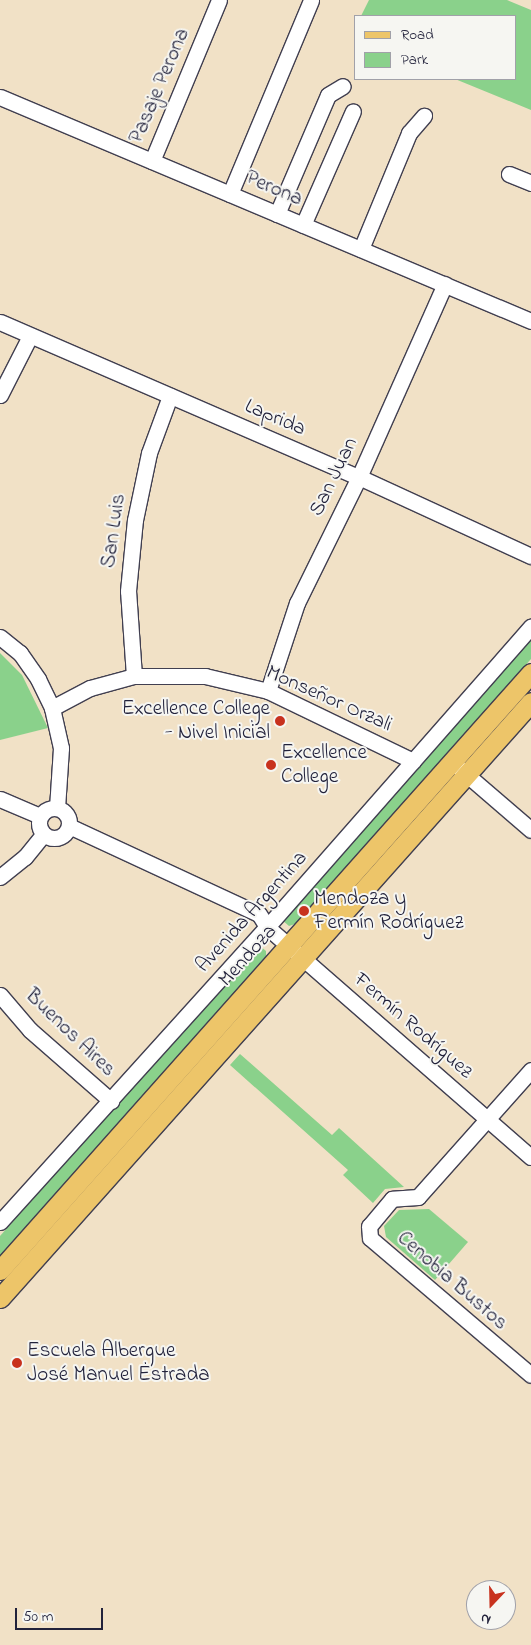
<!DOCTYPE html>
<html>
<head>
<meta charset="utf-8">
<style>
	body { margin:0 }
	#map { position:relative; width:531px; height:1645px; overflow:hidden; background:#f1e1c6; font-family:"Indie Flower",sans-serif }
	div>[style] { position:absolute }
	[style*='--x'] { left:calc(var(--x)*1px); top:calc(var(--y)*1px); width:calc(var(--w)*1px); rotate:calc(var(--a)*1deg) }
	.green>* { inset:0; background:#8ad18b }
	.roads { filter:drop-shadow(1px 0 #413f50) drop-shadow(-1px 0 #413f50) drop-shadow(0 1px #413f50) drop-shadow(0 -1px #413f50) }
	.minor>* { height:15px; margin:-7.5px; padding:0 7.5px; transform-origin:7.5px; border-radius:7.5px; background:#fff }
	.minor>.ring { margin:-7.5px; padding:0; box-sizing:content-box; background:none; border:15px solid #fff; border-radius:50% }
	.major>* { height:19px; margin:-9.5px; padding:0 9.5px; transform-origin:9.5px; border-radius:9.5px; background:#edc569 }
	.dots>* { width:14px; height:14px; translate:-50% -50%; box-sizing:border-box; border:2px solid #f6f6f2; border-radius:50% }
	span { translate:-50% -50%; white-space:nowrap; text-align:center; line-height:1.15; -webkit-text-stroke:4px #f6f6f2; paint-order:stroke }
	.street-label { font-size:21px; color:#22223b }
	.poi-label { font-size:21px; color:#22223b }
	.right { translate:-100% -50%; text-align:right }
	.left { translate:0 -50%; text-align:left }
	.legend { position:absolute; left:354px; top:15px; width:162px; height:65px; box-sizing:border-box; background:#f6f6f2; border:1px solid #a1a1a9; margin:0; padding:6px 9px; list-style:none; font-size:15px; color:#22223b }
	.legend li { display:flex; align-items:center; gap:10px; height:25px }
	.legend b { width:25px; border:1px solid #a1a1a9 }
	.north { position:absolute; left:466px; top:1580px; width:50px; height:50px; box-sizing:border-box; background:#f6f6f2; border:1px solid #a1a1a9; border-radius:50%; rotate:201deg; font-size:14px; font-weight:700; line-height:20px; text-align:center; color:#22223b }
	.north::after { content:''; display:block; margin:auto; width:18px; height:22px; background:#c8321e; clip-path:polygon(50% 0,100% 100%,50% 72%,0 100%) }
	.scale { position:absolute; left:15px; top:1608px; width:88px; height:22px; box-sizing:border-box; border:2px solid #22223b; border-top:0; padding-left:6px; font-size:15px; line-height:18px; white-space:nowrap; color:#22223b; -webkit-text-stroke:4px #f6f6f2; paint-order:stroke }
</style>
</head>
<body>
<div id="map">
	<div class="green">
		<div style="clip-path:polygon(369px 0,507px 0,531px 10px,531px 110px,455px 79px,515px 79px,515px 16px,361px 16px)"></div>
		<div style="clip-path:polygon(531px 637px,531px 659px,295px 924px,289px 926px,282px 920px)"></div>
		<div style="clip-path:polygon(0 653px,22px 675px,48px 728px,0 740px)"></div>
		<div style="clip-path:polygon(260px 946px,266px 951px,266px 956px,0 1261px,0 1236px,256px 947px)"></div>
		<div style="clip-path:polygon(240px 1054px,332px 1135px,339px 1128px,404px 1187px,385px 1189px,373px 1203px,343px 1175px,348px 1170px,230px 1065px)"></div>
		<div style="clip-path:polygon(429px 1209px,468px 1242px,435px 1280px,386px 1237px,384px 1226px,399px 1210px)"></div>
	</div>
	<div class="roads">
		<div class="minor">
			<div style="--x:0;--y:97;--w:576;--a:22.87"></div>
			<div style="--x:152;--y:161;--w:174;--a:-67.4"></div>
			<div style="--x:509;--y:174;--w:24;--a:22"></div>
			<div style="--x:230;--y:194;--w:210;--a:-67.3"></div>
			<div style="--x:277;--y:214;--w:129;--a:-66.8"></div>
			<div style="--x:328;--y:95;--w:17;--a:-31"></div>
			<div style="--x:303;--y:225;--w:124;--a:-66.3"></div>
			<div style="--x:361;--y:249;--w:126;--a:-67.5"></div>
			<div style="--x:409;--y:133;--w:23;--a:-49"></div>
			<div style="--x:0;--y:322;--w:391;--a:23.4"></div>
			<div style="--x:359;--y:477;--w:189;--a:24.7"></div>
			<div style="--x:0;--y:395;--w:66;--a:-63"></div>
			<div style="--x:0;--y:637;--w:26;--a:39"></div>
			<div style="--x:20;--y:653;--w:32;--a:55"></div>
			<div style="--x:38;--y:679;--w:32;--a:64"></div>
			<div style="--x:52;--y:708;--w:41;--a:77.3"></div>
			<div style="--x:61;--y:748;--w:60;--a:93.8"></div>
			<div style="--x:134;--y:676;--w:85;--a:-94"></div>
			<div style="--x:128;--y:591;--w:71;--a:-84.4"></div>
			<div style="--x:135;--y:520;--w:68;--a:-78.2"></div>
			<div style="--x:149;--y:453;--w:61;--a:-69.8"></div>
			<div style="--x:268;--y:691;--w:93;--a:-71.8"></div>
			<div style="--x:297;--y:603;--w:140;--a:-63.8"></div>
			<div style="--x:359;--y:477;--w:211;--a:-66"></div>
			<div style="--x:52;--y:708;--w:43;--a:-27.8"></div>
			<div style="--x:90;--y:688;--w:46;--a:-15.3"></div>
			<div style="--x:134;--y:676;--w:71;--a:0"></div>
			<div style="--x:205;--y:676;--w:65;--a:13.4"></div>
			<div style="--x:268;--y:691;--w:161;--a:25.8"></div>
			<div style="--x:452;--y:762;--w:104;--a:40.7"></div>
			<div style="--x:0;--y:799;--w:43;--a:23"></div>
			<div class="ring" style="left:39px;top:808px;width:15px;height:15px"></div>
			<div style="--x:69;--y:826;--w:209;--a:24.9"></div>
			<div style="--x:259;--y:914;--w:15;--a:58"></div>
			<div style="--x:267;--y:927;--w:350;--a:41.1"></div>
			<div style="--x:0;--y:877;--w:32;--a:-39"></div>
			<div style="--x:25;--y:857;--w:28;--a:-51"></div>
			<div style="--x:0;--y:995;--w:46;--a:49.4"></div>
			<div style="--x:30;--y:1030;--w:108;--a:41.2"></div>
			<div style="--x:531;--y:1070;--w:170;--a:131.7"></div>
			<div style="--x:418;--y:1197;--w:26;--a:176"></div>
			<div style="--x:392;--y:1199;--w:35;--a:130"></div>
			<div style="--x:369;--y:1226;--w:12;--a:85"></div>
			<div style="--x:370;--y:1238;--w:211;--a:40.4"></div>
			<div style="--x:0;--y:1222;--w:398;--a:-47.9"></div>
			<div style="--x:267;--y:927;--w:400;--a:-48.7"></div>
		</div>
		<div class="major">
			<div style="--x:0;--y:1270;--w:799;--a:-48.35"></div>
			<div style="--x:0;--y:1298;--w:798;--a:-48.3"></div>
		</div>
	</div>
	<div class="dots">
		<div style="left:280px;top:721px;background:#c8321e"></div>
		<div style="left:271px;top:765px;background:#c8321e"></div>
		<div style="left:304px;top:911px;background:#c8321e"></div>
		<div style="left:17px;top:1363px;background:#c8321e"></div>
	</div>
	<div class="street-label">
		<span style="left:160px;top:86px;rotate:-67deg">Pasaje Perona</span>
		<span style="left:274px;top:189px;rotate:23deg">Perona</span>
		<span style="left:275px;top:418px;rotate:23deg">Laprida</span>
		<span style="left:334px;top:477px;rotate:-64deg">San Juan</span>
		<span style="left:114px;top:531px;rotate:-82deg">San Luis</span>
		<span style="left:329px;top:699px;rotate:24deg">Monseñor Orzali</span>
		<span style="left:252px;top:912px;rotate:-48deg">Avenida Argentina</span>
		<span style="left:248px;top:956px;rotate:-48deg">Mendoza</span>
		<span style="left:413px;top:1026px;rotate:41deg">Fermín Rodríguez</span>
		<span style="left:70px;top:1033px;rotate:44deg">Buenos Aires</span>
		<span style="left:452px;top:1281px;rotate:41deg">Cenobia Bustos</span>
	</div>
	<div class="poi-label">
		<span class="right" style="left:270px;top:721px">Excellence College<br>- Nivel Inicial</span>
		<span class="left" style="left:281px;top:765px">Excellence<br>College</span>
		<span class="left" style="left:314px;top:911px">Mendoza y<br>Fermín Rodríguez</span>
		<span class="left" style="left:27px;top:1363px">Escuela Albergue<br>José Manuel Estrada</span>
	</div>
	<ul class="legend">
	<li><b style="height:6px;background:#edc569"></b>Road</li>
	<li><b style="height:14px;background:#8ad18b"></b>Park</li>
	</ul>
	<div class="north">N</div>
	<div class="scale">50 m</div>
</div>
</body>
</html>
